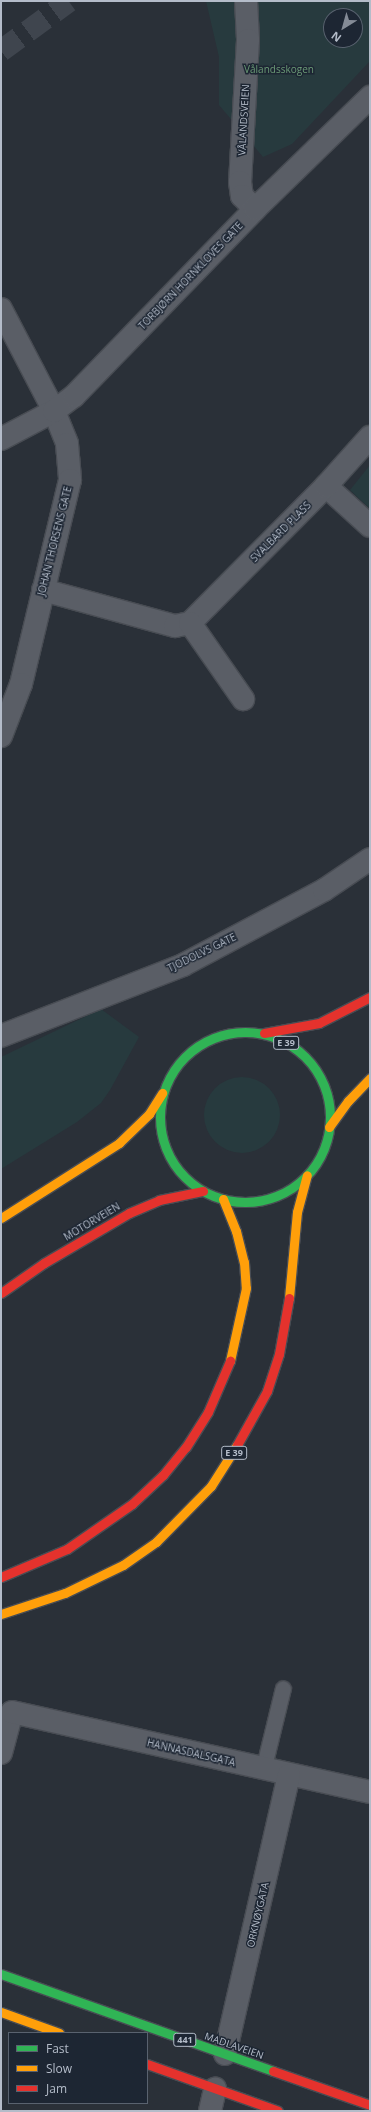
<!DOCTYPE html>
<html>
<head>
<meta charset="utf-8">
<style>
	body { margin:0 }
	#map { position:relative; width:371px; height:2112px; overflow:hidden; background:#2a3038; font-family:"Open Sans",sans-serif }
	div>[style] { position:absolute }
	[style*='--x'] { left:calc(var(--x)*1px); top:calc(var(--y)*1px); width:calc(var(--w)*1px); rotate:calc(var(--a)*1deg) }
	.green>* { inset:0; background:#273a3e }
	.round { border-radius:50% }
	.highway-tunnel>* { height:22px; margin-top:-11px; transform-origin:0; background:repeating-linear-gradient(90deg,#3f454e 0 22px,transparent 0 33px) }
	.roads { filter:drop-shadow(1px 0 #484c53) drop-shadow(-1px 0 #484c53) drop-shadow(0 1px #484c53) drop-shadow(0 -1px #484c53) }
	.lane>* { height:15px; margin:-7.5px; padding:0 7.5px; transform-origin:7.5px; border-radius:7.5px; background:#5a5e66 }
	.street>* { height:22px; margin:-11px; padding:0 11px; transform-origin:11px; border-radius:11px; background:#5a5e66 }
	.fast>* { height:9px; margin:-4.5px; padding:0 4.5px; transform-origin:4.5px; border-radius:4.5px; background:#30b455 }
	.fast>.ring { margin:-4.5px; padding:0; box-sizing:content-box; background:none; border:9px solid #30b455; border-radius:50% }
	.slow>* { height:9px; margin:-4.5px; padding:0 4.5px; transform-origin:4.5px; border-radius:4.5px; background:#ff9f0a }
	.jam>* { height:9px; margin:-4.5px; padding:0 4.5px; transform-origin:4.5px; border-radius:4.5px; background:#e5322d }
	span { translate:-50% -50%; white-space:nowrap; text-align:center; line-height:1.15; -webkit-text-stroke:3px #1d2633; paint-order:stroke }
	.shield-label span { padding:1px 3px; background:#1d2633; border:1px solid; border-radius:3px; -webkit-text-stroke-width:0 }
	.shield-label { font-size:9px; color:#b4bcc9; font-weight:700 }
	.park-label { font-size:10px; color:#6b9a76 }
	.street-label { font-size:10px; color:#b4bcc9 }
	.frame { position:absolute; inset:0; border:2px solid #b4bcc9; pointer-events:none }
	.legend { position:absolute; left:8px; top:2032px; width:140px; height:72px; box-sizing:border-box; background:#1d2633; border:1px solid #59626f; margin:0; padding:5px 7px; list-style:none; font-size:12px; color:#b4bcc9 }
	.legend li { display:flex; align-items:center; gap:8px; height:20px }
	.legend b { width:20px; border:1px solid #59626f }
	.north { position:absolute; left:323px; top:8px; width:40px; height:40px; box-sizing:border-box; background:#1d2633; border:1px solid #59626f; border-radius:50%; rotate:217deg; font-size:11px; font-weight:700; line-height:16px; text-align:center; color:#b4bcc9 }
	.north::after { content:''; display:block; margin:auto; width:14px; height:18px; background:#848b96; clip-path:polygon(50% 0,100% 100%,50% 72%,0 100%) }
</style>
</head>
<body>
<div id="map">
	<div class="green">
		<div style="clip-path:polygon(evenodd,206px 1px,370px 1px,370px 61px,292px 144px,263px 157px,219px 105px,219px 57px,206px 1px,331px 16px,355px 16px,355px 40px,331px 40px,331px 16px)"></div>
		<div style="clip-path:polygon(370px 465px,370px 509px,350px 490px)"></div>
		<div style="clip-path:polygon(101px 1009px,139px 1037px,110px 1090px,101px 1103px,77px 1122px,1px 1169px,1px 1057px)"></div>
		<div class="round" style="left:204px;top:1077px;width:76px;height:76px"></div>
	</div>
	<div class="highway-tunnel">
		<div style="--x:1;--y:51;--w:84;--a:-36.3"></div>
	</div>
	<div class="roads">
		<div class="lane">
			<div style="--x:263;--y:1770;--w:84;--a:-76.3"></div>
		</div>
		<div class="street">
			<div style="--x:246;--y:1;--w:39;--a:87"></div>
			<div style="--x:248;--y:40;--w:142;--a:93.2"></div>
			<div style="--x:240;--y:182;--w:14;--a:82"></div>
			<div style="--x:242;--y:196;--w:18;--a:45"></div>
			<div style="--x:1;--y:309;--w:115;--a:62.5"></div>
			<div style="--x:54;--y:411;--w:35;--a:68"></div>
			<div style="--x:67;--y:444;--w:36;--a:85"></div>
			<div style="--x:70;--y:480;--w:210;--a:103.5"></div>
			<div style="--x:21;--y:684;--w:56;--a:111"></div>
			<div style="--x:1;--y:439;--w:60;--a:-27.8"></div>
			<div style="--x:54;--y:411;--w:25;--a:-37"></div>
			<div style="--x:74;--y:396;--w:260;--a:-45.9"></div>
			<div style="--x:255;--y:209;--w:161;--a:-44.2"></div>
			<div style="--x:326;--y:486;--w:59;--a:42.3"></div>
			<div style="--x:43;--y:590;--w:137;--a:15.3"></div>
			<div style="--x:175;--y:626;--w:15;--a:-11"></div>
			<div style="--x:190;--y:623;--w:193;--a:-45.2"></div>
			<div style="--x:326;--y:486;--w:66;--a:-48.1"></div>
			<div style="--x:190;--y:623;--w:93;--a:55.1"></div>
			<div style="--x:1;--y:1036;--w:195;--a:-21.3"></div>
			<div style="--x:183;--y:965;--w:160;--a:-28"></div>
			<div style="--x:324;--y:890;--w:55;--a:-34"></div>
			<div style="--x:1;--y:1753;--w:42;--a:-75"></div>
			<div style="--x:12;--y:1712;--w:367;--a:12.6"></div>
			<div style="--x:225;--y:2054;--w:286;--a:-77.1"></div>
			<div style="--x:210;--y:2111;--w:23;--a:-77"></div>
		</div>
		<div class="fast">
			<div class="ring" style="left:160px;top:1032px;width:161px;height:161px"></div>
			<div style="--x:1;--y:1974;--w:289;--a:19.6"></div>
		</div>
		<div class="slow">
			<div style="--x:329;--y:1127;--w:32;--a:-54"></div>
			<div style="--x:348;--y:1101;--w:32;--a:-46"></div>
			<div style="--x:223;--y:1199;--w:35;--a:68"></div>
			<div style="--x:236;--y:1231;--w:32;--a:76"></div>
			<div style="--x:244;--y:1262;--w:26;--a:86"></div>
			<div style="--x:246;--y:1288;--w:75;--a:102.4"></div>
			<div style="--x:1;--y:1218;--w:140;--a:-32.4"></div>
			<div style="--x:119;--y:1143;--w:42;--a:-44"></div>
			<div style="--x:149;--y:1114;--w:25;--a:-58"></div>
			<div style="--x:289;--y:1298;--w:86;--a:-84.7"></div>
			<div style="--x:297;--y:1212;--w:38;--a:-75"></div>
			<div style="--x:1;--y:1614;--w:67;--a:-18.2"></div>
			<div style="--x:65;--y:1593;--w:64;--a:-25.8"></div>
			<div style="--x:123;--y:1565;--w:40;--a:-34.9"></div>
			<div style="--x:156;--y:1542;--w:78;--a:-45.5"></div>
			<div style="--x:211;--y:1486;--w:49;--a:-57.6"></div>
			<div style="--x:1;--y:2012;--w:62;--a:19.9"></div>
		</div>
		<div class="jam">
			<div style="--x:264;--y:1033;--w:56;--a:-10.3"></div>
			<div style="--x:319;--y:1023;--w:57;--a:-27"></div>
			<div style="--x:1;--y:1293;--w:52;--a:-34.9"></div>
			<div style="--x:44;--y:1263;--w:99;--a:-30.5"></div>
			<div style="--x:129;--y:1213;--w:33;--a:-23"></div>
			<div style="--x:159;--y:1200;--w:45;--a:-11.6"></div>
			<div style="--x:237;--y:1445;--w:62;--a:-60.9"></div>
			<div style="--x:267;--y:1391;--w:39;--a:-72"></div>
			<div style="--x:279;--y:1354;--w:57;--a:-79.9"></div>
			<div style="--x:1;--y:1577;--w:72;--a:-23"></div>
			<div style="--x:67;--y:1549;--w:79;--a:-34.7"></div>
			<div style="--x:132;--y:1504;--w:42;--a:-43.1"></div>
			<div style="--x:163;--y:1475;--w:36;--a:-51"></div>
			<div style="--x:186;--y:1447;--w:41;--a:-57.8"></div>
			<div style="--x:208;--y:1412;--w:56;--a:-66.7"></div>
			<div style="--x:147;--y:2064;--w:139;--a:19.7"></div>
			<div style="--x:273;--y:2071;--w:103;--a:19.3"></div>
		</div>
	</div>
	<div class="shield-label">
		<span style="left:286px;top:1043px">E 39</span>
		<span style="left:234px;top:1453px">E 39</span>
		<span style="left:185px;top:2040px">441</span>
	</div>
	<div class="park-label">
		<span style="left:279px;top:70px">Vålandsskogen</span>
	</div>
	<div class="street-label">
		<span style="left:244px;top:120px;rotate:-87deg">VÅLANDSVEIEN</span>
		<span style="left:191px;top:276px;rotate:-46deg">TORBJØRN HORNKLOVES GATE</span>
		<span style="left:281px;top:532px;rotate:-45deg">SVALBARD PLASS</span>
		<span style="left:55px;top:541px;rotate:-76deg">JOHAN THORSENS GATE</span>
		<span style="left:202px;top:953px;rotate:-26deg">TJODOLVS GATE</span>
		<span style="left:92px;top:1222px;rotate:-31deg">MOTORVEIEN</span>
		<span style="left:191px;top:1753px;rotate:13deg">HANNASDALSGATA</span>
		<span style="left:258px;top:1915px;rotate:-77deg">ORKNØYGATA</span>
		<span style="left:234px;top:2046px;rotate:19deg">MADLAVEIEN</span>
	</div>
	<div class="frame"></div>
	<ul class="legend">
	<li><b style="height:5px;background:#30b455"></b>Fast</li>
	<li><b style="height:5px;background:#ff9f0a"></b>Slow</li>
	<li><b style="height:5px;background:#e5322d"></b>Jam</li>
	</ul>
	<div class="north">N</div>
</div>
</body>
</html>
